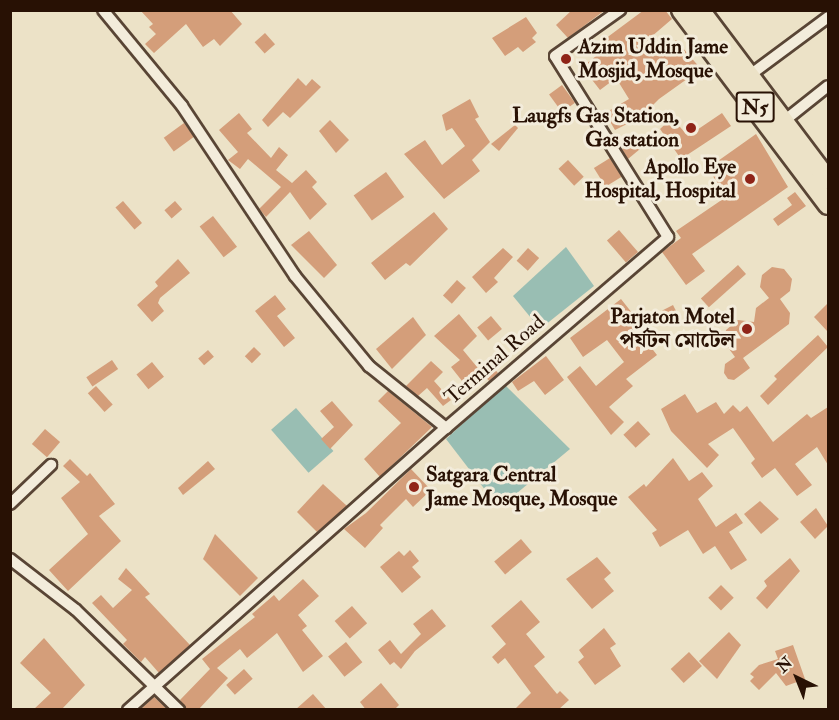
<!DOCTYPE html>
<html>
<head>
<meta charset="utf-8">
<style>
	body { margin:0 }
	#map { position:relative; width:839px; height:720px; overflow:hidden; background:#ece2c7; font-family:"IM FELL Double Pica","Noto Serif Bengali",serif }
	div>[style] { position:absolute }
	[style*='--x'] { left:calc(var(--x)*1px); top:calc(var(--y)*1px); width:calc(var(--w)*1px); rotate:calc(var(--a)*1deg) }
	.water>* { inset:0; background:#99beb3; transform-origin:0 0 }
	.building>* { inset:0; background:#d49e7a; transform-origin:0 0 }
	.roads { filter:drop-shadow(2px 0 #594535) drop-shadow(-2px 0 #594535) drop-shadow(0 2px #594535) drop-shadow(0 -2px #594535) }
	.street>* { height:10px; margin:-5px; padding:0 5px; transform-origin:5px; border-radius:5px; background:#f3ecdb }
	.highway>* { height:18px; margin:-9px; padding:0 9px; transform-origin:9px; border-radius:9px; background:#ece2c7 }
	.dots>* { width:16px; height:16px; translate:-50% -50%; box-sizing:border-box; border:3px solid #f3ecdb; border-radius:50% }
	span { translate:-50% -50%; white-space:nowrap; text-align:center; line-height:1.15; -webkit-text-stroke:6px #f3ecdb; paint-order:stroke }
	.shield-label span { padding:2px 4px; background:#f3ecdb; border:2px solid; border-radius:4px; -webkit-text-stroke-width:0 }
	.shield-label { font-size:20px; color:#281104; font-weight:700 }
	.poi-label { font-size:21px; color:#281104; font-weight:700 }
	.left { translate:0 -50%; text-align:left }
	.right { translate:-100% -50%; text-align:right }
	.street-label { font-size:21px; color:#281104 }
	.frame { position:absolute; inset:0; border:12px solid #281104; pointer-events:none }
	.north { position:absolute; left:767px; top:648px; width:60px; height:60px; -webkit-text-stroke:4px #f3ecdb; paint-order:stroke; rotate:317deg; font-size:16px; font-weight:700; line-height:24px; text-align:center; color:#281104 }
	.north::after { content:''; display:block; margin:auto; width:21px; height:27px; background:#281104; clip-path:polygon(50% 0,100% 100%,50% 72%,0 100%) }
</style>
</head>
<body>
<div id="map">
	<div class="water">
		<div style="clip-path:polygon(566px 247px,594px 286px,540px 329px,513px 296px)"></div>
		<div style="clip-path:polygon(505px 385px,570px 449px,499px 508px,446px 439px)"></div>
		<div style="left:296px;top:408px;width:57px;height:33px;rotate:49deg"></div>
	</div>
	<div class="building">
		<div style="clip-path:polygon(140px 10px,230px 10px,242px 24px,220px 46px,214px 39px,203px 47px,186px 24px,154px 53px,145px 44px,156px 34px,149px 27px,153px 24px)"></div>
		<div style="clip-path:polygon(572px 10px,605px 10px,568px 38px,556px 25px)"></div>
		<div style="clip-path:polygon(644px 10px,665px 10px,672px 19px,651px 37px,663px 51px,676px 40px,701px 69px,659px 99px,641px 117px,615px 130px,605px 113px,629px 99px,616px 78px,600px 90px,582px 67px,600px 53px,596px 49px,609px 36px)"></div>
		<div style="clip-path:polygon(526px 17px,537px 33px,532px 38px,536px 42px,523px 52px,518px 47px,505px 56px,492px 38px)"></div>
		<div style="left:265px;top:33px;width:15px;height:14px;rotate:48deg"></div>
		<div style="clip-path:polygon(298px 78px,306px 86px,312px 79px,321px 87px,290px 118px,283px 112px,268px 127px,262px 120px)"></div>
		<div style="left:562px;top:85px;width:22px;height:16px;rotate:54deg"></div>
		<div style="clip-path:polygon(470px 99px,479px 117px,475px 119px,490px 142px,472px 160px,480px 171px,444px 199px,404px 154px,425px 140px,442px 165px,465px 146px,452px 128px,446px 131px,442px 115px)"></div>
		<div style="clip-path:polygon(239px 113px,252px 129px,247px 133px,271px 158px,279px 147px,288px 155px,276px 170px,292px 183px,306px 170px,317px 182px,312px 187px,327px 204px,310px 220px,290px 192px,266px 217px,261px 211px,259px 209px,281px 187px,248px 159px,240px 169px,228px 160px,238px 152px,219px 130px)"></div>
		<div style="clip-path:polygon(722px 113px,731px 126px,681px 159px,660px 129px,672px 118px,688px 136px)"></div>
		<div style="clip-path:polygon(330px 120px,349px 140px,336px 153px,319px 131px)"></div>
		<div style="left:184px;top:123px;width:17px;height:25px;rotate:54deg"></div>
		<div style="clip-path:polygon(515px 125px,518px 128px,499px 151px,491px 144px)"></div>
		<div style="clip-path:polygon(756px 134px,788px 187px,692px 254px,705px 271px,686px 285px,662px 252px,681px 238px,676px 231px,726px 197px,708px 168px)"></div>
		<div style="clip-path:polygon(633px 141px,640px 149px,628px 159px,622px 149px)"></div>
		<div style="left:610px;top:158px;width:22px;height:19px;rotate:58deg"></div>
		<div style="left:568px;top:160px;width:23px;height:13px;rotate:47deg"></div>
		<div style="left:386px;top:172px;width:31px;height:40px;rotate:54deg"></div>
		<div style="clip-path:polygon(795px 192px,806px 206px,778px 226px,773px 219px,792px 205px,787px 198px)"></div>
		<div style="left:123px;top:201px;width:29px;height:10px;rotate:49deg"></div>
		<div style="left:175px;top:201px;width:11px;height:14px;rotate:49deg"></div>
		<div style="clip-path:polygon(434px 212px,448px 229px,410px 266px,406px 263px,385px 280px,371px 263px)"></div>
		<div style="left:213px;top:216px;width:39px;height:17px;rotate:52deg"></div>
		<div style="left:619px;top:230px;width:29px;height:16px;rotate:49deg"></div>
		<div style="clip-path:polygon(309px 231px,337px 265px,324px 278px,291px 245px)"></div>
		<div style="clip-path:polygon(503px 248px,513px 257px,494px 278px,498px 282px,486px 293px,472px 277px)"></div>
		<div style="left:528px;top:248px;width:15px;height:17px;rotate:42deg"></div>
		<div style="clip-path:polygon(178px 259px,190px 273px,160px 298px,158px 303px,164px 311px,152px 322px,137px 305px,158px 286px,155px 282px)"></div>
		<div style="left:738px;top:265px;width:12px;height:50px;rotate:48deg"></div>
		<div style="clip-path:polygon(772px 267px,784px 269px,792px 279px,790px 291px,780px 299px,790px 313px,789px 324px,743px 358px,750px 368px,734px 380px,728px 379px,724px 373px,725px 364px,735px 357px,724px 342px,726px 330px,738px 320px,754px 322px,756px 308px,769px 298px,760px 287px,762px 275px)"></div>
		<div style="left:457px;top:280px;width:12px;height:21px;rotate:42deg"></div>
		<div style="clip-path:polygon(275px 295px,286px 309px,277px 316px,295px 338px,284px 347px,255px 311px)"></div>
		<div style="clip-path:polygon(621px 299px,640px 323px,635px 327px,657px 355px,626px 379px,633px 386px,609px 407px,624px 422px,611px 435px,567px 377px,580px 366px,596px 386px,624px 362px,607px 340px,583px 357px,570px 338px)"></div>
		<div style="clip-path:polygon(828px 303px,828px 332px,814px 317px)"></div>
		<div style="left:673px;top:305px;width:16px;height:12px;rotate:63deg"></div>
		<div style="clip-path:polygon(459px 314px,477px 336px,463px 350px,482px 373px,466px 386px,451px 367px,460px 360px,434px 336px)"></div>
		<div style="left:491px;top:316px;width:17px;height:18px;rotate:50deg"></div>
		<div style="clip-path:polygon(413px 317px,426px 335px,392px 369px,376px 349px)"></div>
		<div style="clip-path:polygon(818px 335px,828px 347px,768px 405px,760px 396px,777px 379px,774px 376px)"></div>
		<div style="left:254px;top:347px;width:10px;height:13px;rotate:45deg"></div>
		<div style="left:208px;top:350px;width:9px;height:13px;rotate:49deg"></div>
		<div style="clip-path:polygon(546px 356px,564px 380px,545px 395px,534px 381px,518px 391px,512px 382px)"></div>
		<div style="left:112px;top:360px;width:11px;height:31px;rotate:56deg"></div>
		<div style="clip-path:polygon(431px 361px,443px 372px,434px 381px,451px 400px,443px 406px,427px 388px,418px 396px,406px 386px)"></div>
		<div style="left:152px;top:362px;width:19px;height:20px;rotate:51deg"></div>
		<div style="left:490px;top:364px;width:12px;height:12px;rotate:48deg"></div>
		<div style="left:96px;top:386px;width:25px;height:11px;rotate:48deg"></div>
		<div style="clip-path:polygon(388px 391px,432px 427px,380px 477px,364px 459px,401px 423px,378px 401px)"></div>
		<div style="clip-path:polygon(685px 394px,697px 413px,716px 402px,724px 414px,733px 405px,740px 412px,747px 406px,773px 442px,807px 414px,811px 418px,828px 407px,828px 465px,817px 447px,795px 464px,812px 485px,797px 496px,775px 468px,762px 478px,751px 463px,755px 459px,733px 428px,708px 444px,719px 455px,707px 468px,671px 431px,661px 409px)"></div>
		<div style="clip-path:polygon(332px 401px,353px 425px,330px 449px,321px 439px,334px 427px,320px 411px)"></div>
		<div style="left:638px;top:421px;width:18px;height:20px;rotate:47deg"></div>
		<div style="left:45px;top:429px;width:20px;height:20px;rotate:41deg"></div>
		<div style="clip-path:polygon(673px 458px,689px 481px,702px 472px,713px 486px,698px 499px,716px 527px,736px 513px,743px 523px,729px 532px,747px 560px,731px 570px,715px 546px,703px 554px,688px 530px,660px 547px,652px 533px,657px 530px,628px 497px,644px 484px,646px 487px)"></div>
		<div style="clip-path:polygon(70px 459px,87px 476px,90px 473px,115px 504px,99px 516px,121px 541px,68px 591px,49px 570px,88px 534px,61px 498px,80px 482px,63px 466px)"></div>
		<div style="clip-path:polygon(208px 461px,215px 469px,183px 495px,178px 488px)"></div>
		<div style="clip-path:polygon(411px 469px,431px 490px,413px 507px,406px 499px,380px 525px,383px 528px,365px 548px,344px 529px,366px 513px)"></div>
		<div style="clip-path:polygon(323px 484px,347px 506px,317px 532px,297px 512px)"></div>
		<div style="clip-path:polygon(760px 501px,779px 519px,761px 534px,744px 514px)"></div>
		<div style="clip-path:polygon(816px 508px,828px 526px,815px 539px,800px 522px)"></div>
		<div style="clip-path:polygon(215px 534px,258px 578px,240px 596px,203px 559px)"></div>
		<div style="left:521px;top:539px;width:17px;height:35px;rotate:50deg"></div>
		<div style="clip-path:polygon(410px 550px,419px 561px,412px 567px,421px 577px,402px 593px,380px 567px,399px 551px,404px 556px)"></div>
		<div style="clip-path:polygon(597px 557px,611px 573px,604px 579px,614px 591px,592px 609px,566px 579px)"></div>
		<div style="clip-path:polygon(790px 558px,800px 571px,767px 609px,756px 598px,767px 586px,764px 581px)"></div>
		<div style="clip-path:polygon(126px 568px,150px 594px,145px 597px,190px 645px,159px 673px,145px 657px,141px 662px,123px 644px,127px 640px,92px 603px,101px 595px,113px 608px,132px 590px,118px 579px)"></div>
		<div style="clip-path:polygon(303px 579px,319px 596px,298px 615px,307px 626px,302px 630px,323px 656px,303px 672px,277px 633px,247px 658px,240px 649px,217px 668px,228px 678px,198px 710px,186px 710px,180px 700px,210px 669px,202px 659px,255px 617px,252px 614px,274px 595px,279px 601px)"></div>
		<div style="left:721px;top:585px;width:18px;height:18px;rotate:45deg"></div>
		<div style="clip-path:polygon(521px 600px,540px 622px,526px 634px,545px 657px,534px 666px,557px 694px,560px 691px,569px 700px,558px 710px,514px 710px,531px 693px,505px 658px,498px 664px,492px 657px,506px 644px,491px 626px)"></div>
		<div style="left:352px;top:606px;width:23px;height:23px;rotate:49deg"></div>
		<div style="clip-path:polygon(432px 609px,446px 626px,415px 651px,401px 669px,394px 662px,390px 665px,378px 650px,390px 640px,401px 654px,421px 634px,413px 624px)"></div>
		<div style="clip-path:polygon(604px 628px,616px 644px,610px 648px,621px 666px,595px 685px,578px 662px,584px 657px,579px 650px)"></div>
		<div style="clip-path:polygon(729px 632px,741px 645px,717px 679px,699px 661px)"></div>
		<div style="clip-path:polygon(44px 638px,85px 685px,61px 710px,33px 710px,51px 693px,20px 663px)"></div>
		<div style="left:346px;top:642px;width:26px;height:23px;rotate:51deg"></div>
		<div style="clip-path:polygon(793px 645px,805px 679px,786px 686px,776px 673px,759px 690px,750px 681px,754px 677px,750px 674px,759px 665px,778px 659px,775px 651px)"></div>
		<div style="left:689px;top:652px;width:19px;height:25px;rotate:47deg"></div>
		<div style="left:244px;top:669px;width:13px;height:24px;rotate:48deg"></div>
		<div style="clip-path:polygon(381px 683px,399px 705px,394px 710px,366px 710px,360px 702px)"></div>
		<div style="clip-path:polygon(313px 694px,327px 710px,295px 710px)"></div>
		<div style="clip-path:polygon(154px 697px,168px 710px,140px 710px)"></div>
	</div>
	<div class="roads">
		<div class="street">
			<div style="--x:103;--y:10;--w:124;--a:50.5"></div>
			<div style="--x:182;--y:106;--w:204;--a:56.4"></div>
			<div style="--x:295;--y:276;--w:117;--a:50.6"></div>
			<div style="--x:369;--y:366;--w:99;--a:38.8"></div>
			<div style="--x:750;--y:75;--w:97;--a:-36.6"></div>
			<div style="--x:784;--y:121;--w:56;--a:-38.5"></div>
			<div style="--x:10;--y:504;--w:57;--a:-43.6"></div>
			<div style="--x:10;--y:559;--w:83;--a:37.7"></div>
			<div style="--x:76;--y:610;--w:144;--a:44.2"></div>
			<div style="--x:128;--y:710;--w:425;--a:-41.6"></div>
			<div style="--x:446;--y:428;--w:293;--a:-40.7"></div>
			<div style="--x:668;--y:237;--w:213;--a:-122"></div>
			<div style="--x:555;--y:56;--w:80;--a:-35.3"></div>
		</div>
		<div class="highway">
			<div style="--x:681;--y:10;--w:244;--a:53"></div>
			<div style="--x:700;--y:10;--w:213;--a:53"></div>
		</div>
	</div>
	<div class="dots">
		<div style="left:566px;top:59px;background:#8f2418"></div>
		<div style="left:691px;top:128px;background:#8f2418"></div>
		<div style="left:750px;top:179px;background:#8f2418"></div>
		<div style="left:747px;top:329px;background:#8f2418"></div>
		<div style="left:414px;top:487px;background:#8f2418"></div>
	</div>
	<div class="shield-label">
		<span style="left:755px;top:107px">N5</span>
	</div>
	<div class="poi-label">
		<span class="left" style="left:578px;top:59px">Azim Uddin Jame<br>Mosjid, Mosque</span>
		<span class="right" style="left:679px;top:128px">Laugfs Gas Station,<br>Gas station</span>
		<span class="right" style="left:736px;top:179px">Apollo Eye<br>Hospital, Hospital</span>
		<span class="right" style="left:735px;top:329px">Parjaton Motel<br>পর্যটন মোটেল</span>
		<span class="left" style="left:426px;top:487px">Satgara Central<br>Jame Mosque, Mosque</span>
	</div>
	<div class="street-label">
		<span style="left:495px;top:360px;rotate:-41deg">Terminal Road</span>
	</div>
	<div class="frame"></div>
	<div class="north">N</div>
</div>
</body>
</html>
